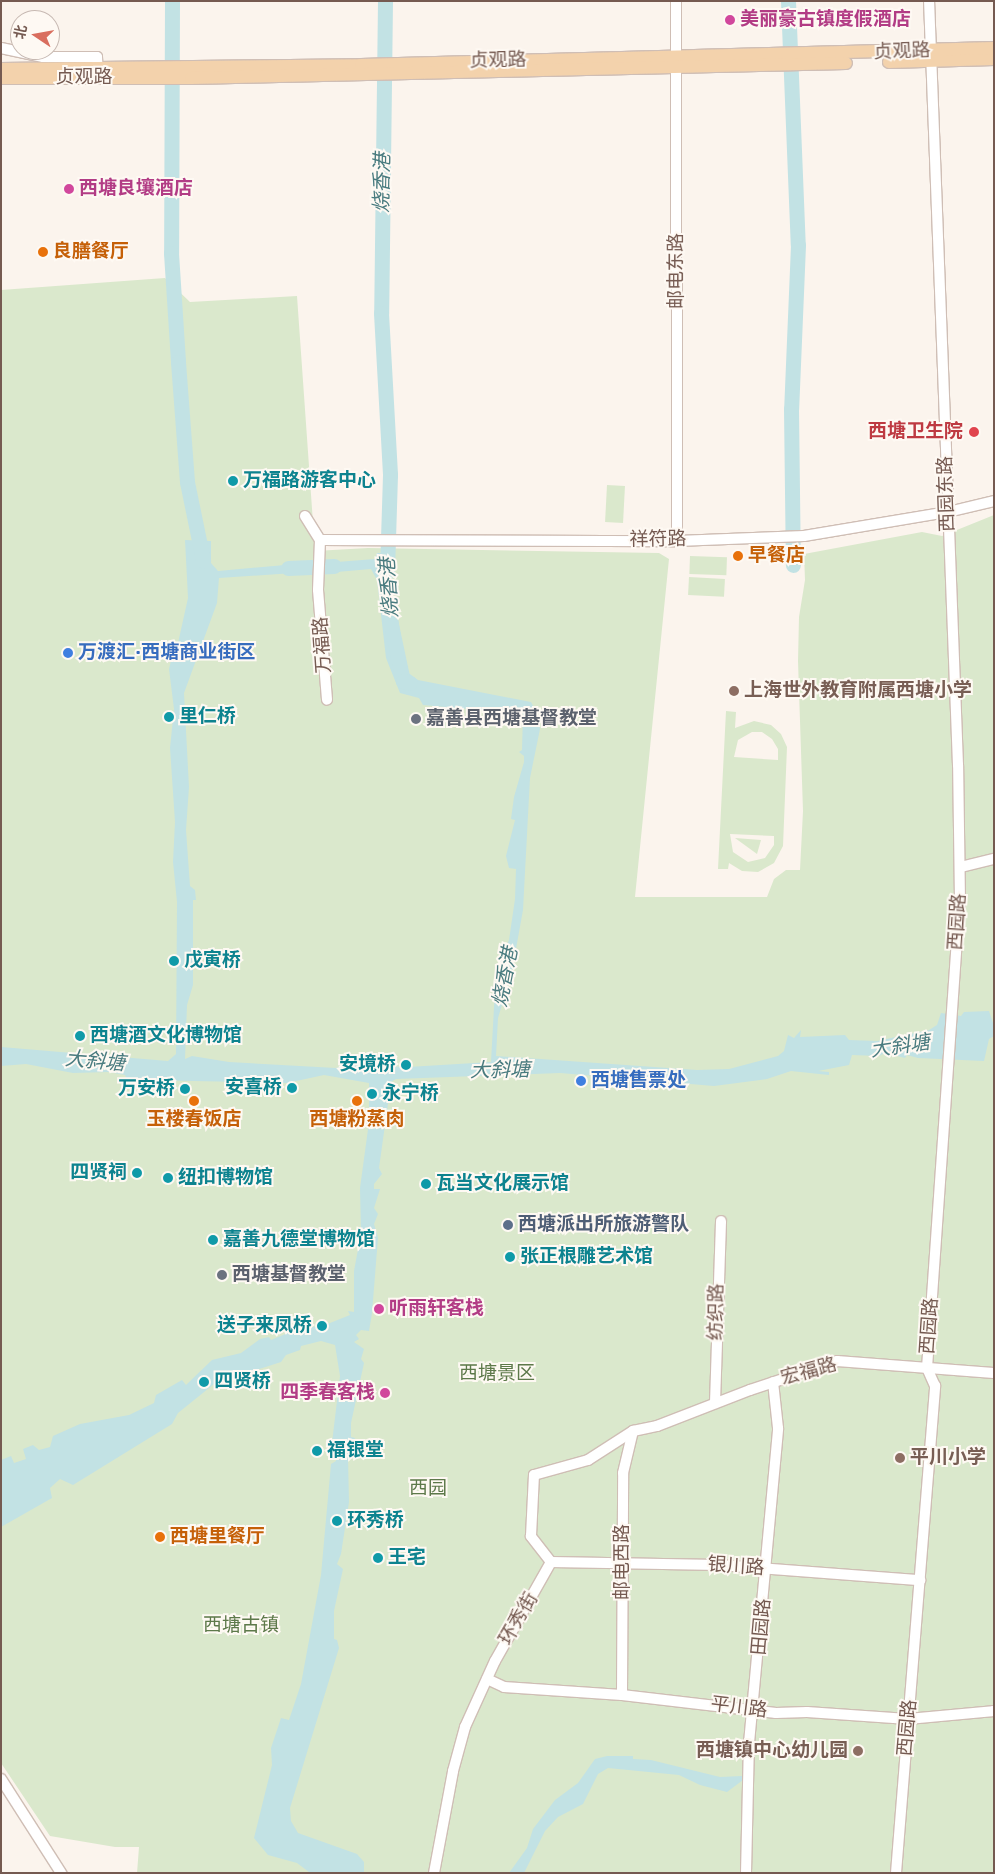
<!DOCTYPE html>
<html>
<head>
<meta charset="utf-8">
<style>
	body { margin:0 }
	#map { position:relative; width:995px; height:1874px; overflow:hidden; background:#fbf4ed; font-family:Signika,"Noto Sans SC",sans-serif }
	div>[style] { position:absolute }
	[style*='--x'] { left:calc(var(--x)*1px); top:calc(var(--y)*1px); width:calc(var(--w)*1px); rotate:calc(var(--a)*1deg) }
	.green>* { inset:0; background:#dae8cc; transform-origin:0 0 }
	.water>* { inset:0; background:#c2e2e4 }
	.river>* { height:15px; margin:-7.5px; padding:0 7.5px; transform-origin:7.5px; border-radius:7.5px; background:#c2e2e4 }
	.roads { filter:drop-shadow(1px 0 #cfbeb5) drop-shadow(-1px 0 #cfbeb5) drop-shadow(0 1px #cfbeb5) drop-shadow(0 -1px #cfbeb5) }
	.minor>* { height:10px; margin:-5px; padding:0 5px; transform-origin:5px; border-radius:5px; background:#fff }
	.major>* { height:12px; margin:-6px; padding:0 6px; transform-origin:6px; border-radius:6px; background:#f3d2ac }
	.dots>* { width:14px; height:14px; translate:-50% -50%; box-sizing:border-box; border:2px solid #fef9f3; border-radius:50% }
	span { translate:-50% -50%; white-space:nowrap; text-align:center; line-height:1.15; -webkit-text-stroke:4px #fef9f3; paint-order:stroke }
	.hotel-label { font-size:19px; color:#b23c85; font-weight:700 }
	.left { translate:0 -50%; text-align:left }
	.right { translate:-100% -50%; text-align:right }
	.street-label { font-size:19px; color:#755a51 }
	.food-label { font-size:19px; color:#c56008; font-weight:700 }
	.health-label { font-size:19px; color:#be3a42; font-weight:700 }
	.culture-label { font-size:19px; color:#0d838f; font-weight:700 }
	.shop-label { font-size:19px; color:#366cbe; font-weight:700 }
	.education-label { font-size:19px; color:#785e54; font-weight:700 }
	.worship-label { font-size:19px; color:#5b616d; font-weight:700 }
	.service-label { font-size:19px; color:#4e5e75; font-weight:700 }
	.park-label { font-size:19px; color:#5d794a }
	.water-label { font-size:20px; color:#497b7f; font-style:italic }
	.frame { position:absolute; inset:0; border:2px solid #755a51; pointer-events:none }
	.north { position:absolute; left:10px; top:10px; width:50px; height:50px; box-sizing:border-box; background:#fef9f3; border:1px solid #c7b9b2; border-radius:50%; rotate:282deg; font-size:14px; font-weight:700; line-height:20px; text-align:center; color:#755a51 }
	.north::after { content:''; display:block; margin:auto; width:18px; height:22px; background:#d96e5e; clip-path:polygon(50% 0,100% 100%,50% 72%,0 100%) }
</style>
</head>
<body>
<div id="map">
	<div class="green">
		<div style="clip-path:polygon(165px 278px,190px 302px,297px 296px,315px 551px,368px 548px,659px 553px,669px 559px,635px 897px,767px 897px,774px 879px,786px 870px,800px 870px,803px 811px,798px 661px,799px 617px,805px 580px,804px 554px,922px 532px,942px 536px,994px 515px,994px 1873px,137px 1873px,139px 1847px,115px 1847px,50px 1836px,1px 1763px,1px 290px)"></div>
		<div style="left:607px;top:485px;width:18px;height:37px;rotate:3deg"></div>
		<div style="left:690px;top:556px;width:37px;height:18px;rotate:2deg"></div>
		<div style="left:689px;top:577px;width:36px;height:18px;rotate:3deg"></div>
		<div style="clip-path:polygon(evenodd,726px 711px,736px 712px,735px 728px,754px 721px,771px 725px,781px 734px,787px 747px,783px 846px,774px 863px,758px 872px,742px 871px,729px 863px,728px 869px,718px 869px,726px 711px,752px 732px,762px 732px,772px 739px,778px 749px,778px 760px,734px 757px,738px 740px,752px 732px,726px 711px,730px 834px,774px 836px,774px 845px,765px 858px,748px 862px,733px 852px,730px 834px)"></div>
		<div style="clip-path:polygon(735px 838px,761px 840px,757px 854px)"></div>
	</div>
	<div class="water">
		<div style="clip-path:polygon(185px 540px,211px 541px,211px 563px,218px 571px,308px 563px,308px 572px,219px 578px,217px 603px,184px 693px,189px 787px,186px 830px,190px 886px,195px 890px,196px 900px,193px 900px,193px 985px,187px 1005px,185px 1059px,192px 1056px,229px 1062px,336px 1068px,347px 1065px,408px 1067px,491px 1062px,495px 989px,502px 948px,505px 949px,509px 940px,515px 899px,516px 869px,509px 868px,506px 856px,515px 820px,511px 819px,514px 797px,524px 762px,524px 756px,519px 752px,522px 750px,523px 714px,423px 705px,419px 698px,400px 693px,386px 658px,377px 580px,371px 569px,325px 573px,324px 563px,375px 559px,377px 553px,389px 553px,393px 619px,398px 618px,401px 637px,392px 639px,399px 666px,418px 680px,531px 702px,537px 713px,540px 729px,530px 778px,523px 910px,512px 971px,498px 1018px,496px 1056px,697px 1070px,729px 1069px,778px 1056px,784px 1051px,788px 1035px,794px 1038px,801px 1030px,800px 1037px,845px 1035px,849px 1040px,877px 1041px,929px 1030px,937px 1025px,941px 1013px,961px 1016px,964px 1012px,989px 1011px,994px 1026px,994px 1036px,989px 1039px,984px 1061px,918px 1058px,907px 1055px,905px 1058px,885px 1053px,879px 1056px,852px 1055px,849px 1065px,818px 1071px,829px 1072px,829px 1075px,791px 1071px,767px 1079px,714px 1086px,560px 1073px,396px 1079px,391px 1082px,379px 1168px,382px 1174px,374px 1184px,374px 1189px,380px 1189px,374px 1208px,378px 1214px,374px 1224px,378px 1238px,372px 1313px,369px 1331px,361px 1330px,356px 1335px,359px 1339px,354px 1342px,364px 1349px,361px 1359px,364px 1363px,351px 1423px,351px 1437px,355px 1438px,348px 1457px,349px 1502px,341px 1554px,337px 1564px,343px 1569px,334px 1611px,334px 1639px,337px 1640px,339px 1648px,290px 1808px,291px 1821px,298px 1833px,357px 1854px,364px 1862px,364px 1873px,309px 1872px,297px 1863px,268px 1855px,254px 1838px,272px 1765px,271px 1748px,281px 1718px,289px 1720px,301px 1684px,321px 1575px,331px 1464px,336px 1461px,335px 1453px,331px 1451px,340px 1376px,335px 1345px,321px 1341px,301px 1346px,300px 1350px,286px 1355px,281px 1362px,214px 1384px,178px 1413px,172px 1424px,73px 1485px,60px 1479px,50px 1488px,52px 1498px,1px 1527px,1px 1460px,11px 1456px,14px 1463px,26px 1459px,23px 1449px,33px 1445px,39px 1450px,50px 1447px,53px 1436px,80px 1424px,129px 1415px,154px 1403px,156px 1395px,182px 1380px,186px 1385px,212px 1360px,241px 1353px,260px 1339px,269px 1337px,271px 1340px,295px 1330px,325px 1325px,350px 1315px,348px 1311px,354px 1312px,354px 1271px,361px 1233px,360px 1188px,369px 1122px,369px 1083px,324px 1075px,287px 1083px,143px 1080px,127px 1080px,125px 1075px,109px 1072px,73px 1073px,26px 1064px,1px 1066px,1px 1047px,168px 1061px,176px 1054px,177px 902px,173px 862px,175px 822px,170px 748px,174px 709px,169px 669px,175px 644px,178px 643px,188px 598px)"></div>
		<div style="clip-path:polygon(607px 1756px,633px 1756px,633px 1759px,651px 1760px,720px 1777px,742px 1776px,743px 1780px,727px 1792px,700px 1785px,679px 1775px,608px 1768px,598px 1774px,583px 1804px,558px 1817px,545px 1831px,524px 1873px,509px 1873px,527px 1848px,533px 1829px,555px 1800px,578px 1783px,595px 1759px)"></div>
	</div>
	<div class="river">
		<div style="--x:172;--y:1;--w:252;--a:90.2"></div>
		<div style="--x:171;--y:253;--w:109;--a:86.3"></div>
		<div style="--x:178;--y:362;--w:120;--a:85.7"></div>
		<div style="--x:187;--y:482;--w:80;--a:78.4"></div>
		<div style="--x:385;--y:1;--w:312;--a:90.7"></div>
		<div style="--x:381;--y:313;--w:162;--a:86.8"></div>
		<div style="--x:390;--y:475;--w:97;--a:91.8"></div>
		<div style="--x:788;--y:1;--w:244;--a:87.7"></div>
		<div style="--x:798;--y:245;--w:164;--a:92.4"></div>
		<div style="--x:791;--y:409;--w:156;--a:89.3"></div>
		<div style="--x:288;--y:568;--w:46;--a:-2.5"></div>
		<div style="--x:390;--y:620;--w:62;--a:78"></div>
		<div style="--x:403;--y:681;--w:7;--a:16"></div>
	</div>
	<div class="roads">
		<div class="minor">
			<div style="--x:676;--y:1;--w:540;--a:89.89"></div>
			<div style="--x:1;--y:48;--w:43;--a:12.1"></div>
			<div style="--x:43;--y:57;--w:54;--a:0"></div>
			<div style="--x:97;--y:57;--w:17;--a:87"></div>
			<div style="--x:305;--y:516;--w:28;--a:58"></div>
			<div style="--x:320;--y:540;--w:50;--a:92.3"></div>
			<div style="--x:318;--y:590;--w:110;--a:85.3"></div>
			<div style="--x:320;--y:540;--w:357;--a:0.2"></div>
			<div style="--x:677;--y:541;--w:127;--a:-2.3"></div>
			<div style="--x:804;--y:536;--w:146;--a:-9.5"></div>
			<div style="--x:948;--y:512;--w:47;--a:-13.4"></div>
			<div style="--x:961;--y:867;--w:34;--a:-14"></div>
			<div style="--x:715;--y:1403;--w:182;--a:-88.1"></div>
			<div style="--x:551;--y:1562;--w:168;--a:1"></div>
			<div style="--x:719;--y:1565;--w:202;--a:4.3"></div>
			<div style="--x:487;--y:1679;--w:19;--a:25"></div>
			<div style="--x:504;--y:1687;--w:118;--a:3.9"></div>
			<div style="--x:622;--y:1695;--w:155;--a:6.7"></div>
			<div style="--x:776;--y:1713;--w:31;--a:-2"></div>
			<div style="--x:807;--y:1712;--w:101;--a:4"></div>
			<div style="--x:908;--y:1719;--w:86;--a:-5.3"></div>
			<div style="--x:622;--y:1695;--w:222;--a:-89.7"></div>
			<div style="--x:623;--y:1473;--w:43;--a:-76.6"></div>
			<div style="--x:1;--y:1779;--w:112;--a:57.4"></div>
			<div style="--x:434;--y:1873;--w:104;--a:-79.4"></div>
			<div style="--x:453;--y:1771;--w:46;--a:-74.7"></div>
			<div style="--x:465;--y:1727;--w:72;--a:-65.6"></div>
			<div style="--x:495;--y:1661;--w:114;--a:-60.5"></div>
			<div style="--x:551;--y:1562;--w:33;--a:-128"></div>
			<div style="--x:531;--y:1536;--w:61;--a:-87.2"></div>
			<div style="--x:534;--y:1475;--w:56;--a:-15.5"></div>
			<div style="--x:588;--y:1460;--w:54;--a:-32.8"></div>
			<div style="--x:633;--y:1431;--w:25;--a:-12"></div>
			<div style="--x:657;--y:1426;--w:100;--a:-21.2"></div>
			<div style="--x:750;--y:1390;--w:92;--a:-18.4"></div>
			<div style="--x:837;--y:1361;--w:157;--a:4.4"></div>
			<div style="--x:746;--y:1873;--w:130;--a:-88.7"></div>
			<div style="--x:749;--y:1743;--w:316;--a:-84.7"></div>
			<div style="--x:778;--y:1428;--w:46;--a:-96.2"></div>
			<div style="--x:896;--y:1873;--w:489;--a:-85.4"></div>
			<div style="--x:935;--y:1386;--w:20;--a:-114"></div>
			<div style="--x:927;--y:1368;--w:468;--a:-86"></div>
			<div style="--x:960;--y:901;--w:136;--a:-90.8"></div>
			<div style="--x:958;--y:765;--w:765;--a:-92.17"></div>
		</div>
		<div class="major">
			<div style="--x:889;--y:62;--w:105;--a:-1.6"></div>
			<div style="--x:1;--y:69;--w:360;--a:-0.6"></div>
			<div style="--x:361;--y:65;--w:633;--a:-1.54"></div>
			<div style="--x:1;--y:78;--w:190;--a:0"></div>
			<div style="--x:191;--y:78;--w:655;--a:-1.31"></div>
		</div>
	</div>
	<div class="dots">
		<div style="left:730px;top:20px;background:#d1479c"></div>
		<div style="left:69px;top:189px;background:#d1479c"></div>
		<div style="left:43px;top:252px;background:#e8710a"></div>
		<div style="left:974px;top:432px;background:#e0444e"></div>
		<div style="left:233px;top:481px;background:#0f9aa8"></div>
		<div style="left:738px;top:556px;background:#e8710a"></div>
		<div style="left:68px;top:653px;background:#3f7fe0"></div>
		<div style="left:734px;top:691px;background:#8d6e63"></div>
		<div style="left:169px;top:717px;background:#0f9aa8"></div>
		<div style="left:416px;top:719px;background:#6b7280"></div>
		<div style="left:174px;top:961px;background:#0f9aa8"></div>
		<div style="left:80px;top:1036px;background:#0f9aa8"></div>
		<div style="left:406px;top:1065px;background:#0f9aa8"></div>
		<div style="left:581px;top:1081px;background:#3f7fe0"></div>
		<div style="left:292px;top:1088px;background:#0f9aa8"></div>
		<div style="left:185px;top:1089px;background:#0f9aa8"></div>
		<div style="left:372px;top:1094px;background:#0f9aa8"></div>
		<div style="left:194px;top:1101px;background:#e8710a"></div>
		<div style="left:357px;top:1101px;background:#e8710a"></div>
		<div style="left:137px;top:1173px;background:#0f9aa8"></div>
		<div style="left:168px;top:1178px;background:#0f9aa8"></div>
		<div style="left:426px;top:1184px;background:#0f9aa8"></div>
		<div style="left:508px;top:1225px;background:#5c6f8a"></div>
		<div style="left:213px;top:1240px;background:#0f9aa8"></div>
		<div style="left:510px;top:1257px;background:#0f9aa8"></div>
		<div style="left:222px;top:1275px;background:#6b7280"></div>
		<div style="left:379px;top:1309px;background:#d1479c"></div>
		<div style="left:322px;top:1326px;background:#0f9aa8"></div>
		<div style="left:204px;top:1382px;background:#0f9aa8"></div>
		<div style="left:385px;top:1393px;background:#d1479c"></div>
		<div style="left:317px;top:1451px;background:#0f9aa8"></div>
		<div style="left:900px;top:1458px;background:#8d6e63"></div>
		<div style="left:337px;top:1521px;background:#0f9aa8"></div>
		<div style="left:160px;top:1537px;background:#e8710a"></div>
		<div style="left:378px;top:1558px;background:#0f9aa8"></div>
		<div style="left:858px;top:1751px;background:#8d6e63"></div>
	</div>
	<div class="hotel-label">
		<span class="left" style="left:740px;top:20px">美丽豪古镇度假酒店</span>
		<span class="left" style="left:79px;top:189px">西塘良壤酒店</span>
		<span class="left" style="left:389px;top:1309px">听雨轩客栈</span>
		<span class="right" style="left:375px;top:1393px">四季春客栈</span>
	</div>
	<div class="street-label">
		<span style="left:902px;top:52px;rotate:-2deg">贞观路</span>
		<span style="left:498px;top:61px;rotate:-1deg">贞观路</span>
		<span style="left:84px;top:78px">贞观路</span>
		<span style="left:677px;top:271px;rotate:-90deg">邮电东路</span>
		<span style="left:947px;top:494px;rotate:-92deg">西园东路</span>
		<span style="left:658px;top:540px;rotate:-1deg">祥符路</span>
		<span style="left:323px;top:645px;rotate:-94deg">万福路</span>
		<span style="left:958px;top:922px;rotate:-86deg">西园路</span>
		<span style="left:717px;top:1312px;rotate:-89deg">纺织路</span>
		<span style="left:930px;top:1326px;rotate:-86deg">西园路</span>
		<span style="left:809px;top:1372px;rotate:-15deg">宏福路</span>
		<span style="left:623px;top:1562px;rotate:-90deg">邮电西路</span>
		<span style="left:736px;top:1567px;rotate:4deg">银川路</span>
		<span style="left:519px;top:1619px;rotate:-60deg">环秀街</span>
		<span style="left:762px;top:1627px;rotate:-85deg">田园路</span>
		<span style="left:739px;top:1708px;rotate:7deg">平川路</span>
		<span style="left:908px;top:1728px;rotate:-85deg">西园路</span>
	</div>
	<div class="food-label">
		<span class="left" style="left:53px;top:252px">良膳餐厅</span>
		<span class="left" style="left:748px;top:556px">早餐店</span>
		<span style="left:194px;top:1120px">玉楼春饭店</span>
		<span style="left:357px;top:1120px">西塘粉蒸肉</span>
		<span class="left" style="left:170px;top:1537px">西塘里餐厅</span>
	</div>
	<div class="health-label">
		<span class="right" style="left:963px;top:432px">西塘卫生院</span>
	</div>
	<div class="culture-label">
		<span class="left" style="left:243px;top:481px">万福路游客中心</span>
		<span class="left" style="left:179px;top:717px">里仁桥</span>
		<span class="left" style="left:184px;top:961px">戊寅桥</span>
		<span class="left" style="left:90px;top:1036px">西塘酒文化博物馆</span>
		<span class="right" style="left:396px;top:1065px">安境桥</span>
		<span class="right" style="left:282px;top:1088px">安喜桥</span>
		<span class="right" style="left:175px;top:1089px">万安桥</span>
		<span class="left" style="left:382px;top:1094px">永宁桥</span>
		<span class="right" style="left:127px;top:1173px">四贤祠</span>
		<span class="left" style="left:178px;top:1178px">纽扣博物馆</span>
		<span class="left" style="left:436px;top:1184px">瓦当文化展示馆</span>
		<span class="left" style="left:223px;top:1240px">嘉善九德堂博物馆</span>
		<span class="left" style="left:520px;top:1257px">张正根雕艺术馆</span>
		<span class="right" style="left:312px;top:1326px">送子来凤桥</span>
		<span class="left" style="left:214px;top:1382px">四贤桥</span>
		<span class="left" style="left:327px;top:1451px">福银堂</span>
		<span class="left" style="left:347px;top:1521px">环秀桥</span>
		<span class="left" style="left:388px;top:1558px">王宅</span>
	</div>
	<div class="shop-label">
		<span class="left" style="left:78px;top:653px">万渡汇·西塘商业街区</span>
		<span class="left" style="left:591px;top:1081px">西塘售票处</span>
	</div>
	<div class="education-label">
		<span class="left" style="left:744px;top:691px">上海世外教育附属西塘小学</span>
		<span class="left" style="left:910px;top:1458px">平川小学</span>
		<span class="right" style="left:848px;top:1751px">西塘镇中心幼儿园</span>
	</div>
	<div class="worship-label">
		<span class="left" style="left:426px;top:719px">嘉善县西塘基督教堂</span>
		<span class="left" style="left:232px;top:1275px">西塘基督教堂</span>
	</div>
	<div class="service-label">
		<span class="left" style="left:518px;top:1225px">西塘派出所旅游警队</span>
	</div>
	<div class="park-label">
		<span style="left:497px;top:1374px">西塘景区</span>
		<span style="left:428px;top:1489px">西园</span>
		<span style="left:241px;top:1626px">西塘古镇</span>
	</div>
	<div class="water-label">
		<span style="left:382px;top:183px;rotate:-89deg">烧香港</span>
		<span style="left:389px;top:588px;rotate:-94deg">烧香港</span>
		<span style="left:505px;top:977px;rotate:-79deg">烧香港</span>
		<span style="left:900px;top:1046px;rotate:-8deg">大斜塘</span>
		<span style="left:95px;top:1061px;rotate:5deg">大斜塘</span>
		<span style="left:500px;top:1070px;rotate:-1deg">大斜塘</span>
	</div>
	<div class="frame"></div>
	<div class="north">北</div>
</div>
</body>
</html>
